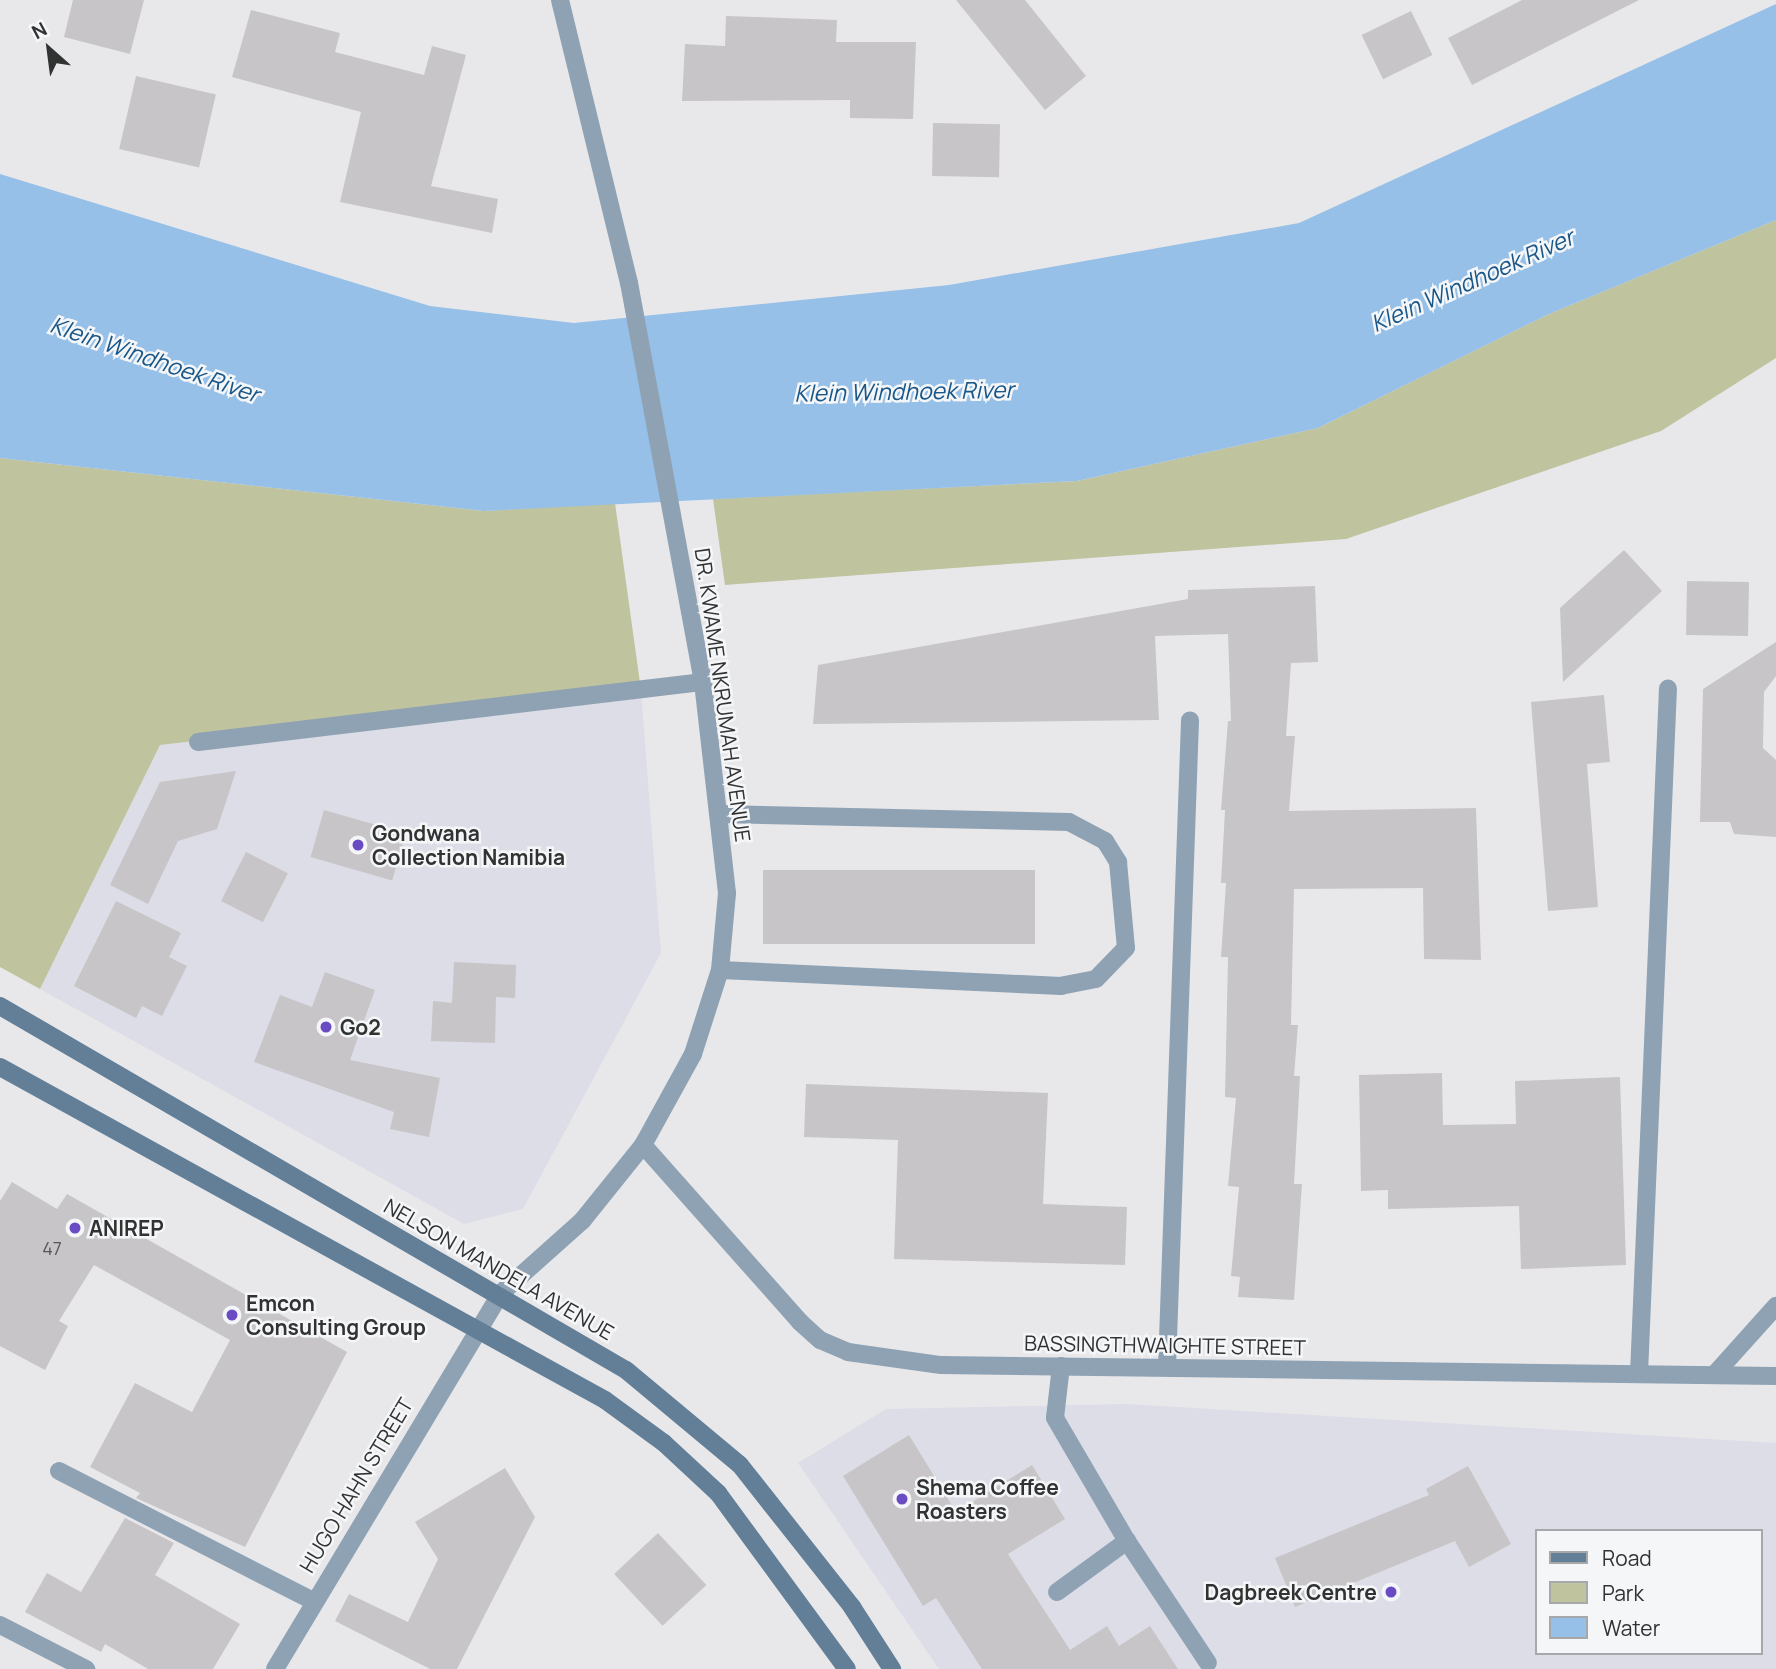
<!DOCTYPE html>
<html>
<head>
<meta charset="utf-8">
<style>
	body { margin:0 }
	#map { position:relative; width:1776px; height:1669px; overflow:hidden; background:#e8e8eb; font-family:Manrope,sans-serif }
	div>[style] { position:absolute }
	[style*='--x'] { left:calc(var(--x)*1px); top:calc(var(--y)*1px); width:calc(var(--w)*1px); rotate:calc(var(--a)*1deg) }
	.built>* { inset:0; background:#dcdde7 }
	.green>* { inset:0; background:#bfc39e }
	.water>* { inset:0; background:#96c0e8 }
	.building>* { inset:0; background:#c7c5c7; transform-origin:0 0 }
	.service>* { height:18px; margin:-9px; padding:0 9px; transform-origin:9px; border-radius:9px; background:#8fa2b3 }
	.minor>* { height:18px; margin:-9px; padding:0 9px; transform-origin:9px; border-radius:9px; background:#8fa2b3 }
	.tertiary>* { height:18px; margin:-9px; padding:0 9px; transform-origin:9px; border-radius:9px; background:#8fa2b3 }
	.secondary>* { height:18px; margin:-9px; padding:0 9px; transform-origin:9px; border-radius:9px; background:#637f98 }
	.dots>* { width:19px; height:19px; translate:-50% -50%; box-sizing:border-box; border:4px solid #f5f6f8; border-radius:50% }
	span { translate:-50% -50%; white-space:nowrap; text-align:center; line-height:1.15; -webkit-text-stroke:5px #f5f6f8; paint-order:stroke }
	.number-label { font-size:18px; color:#565757 }
	.number-label span { -webkit-text-stroke-width:0 }
	.street-label { font-size:21px; color:#313232 }
	.poi-label { font-size:21px; color:#313232; font-weight:700 }
	.left { translate:0 -50%; text-align:left }
	.right { translate:-100% -50%; text-align:right }
	.water-label { font-size:23px; color:#195789; font-style:italic }
	.legend { position:absolute; left:1535px; top:1529px; width:228px; height:126px; box-sizing:border-box; background:#f5f6f8; border:2px solid #a7a8a9; margin:0; padding:9px 12px; list-style:none; font-size:21px; color:#313232 }
	.legend li { display:flex; align-items:center; gap:14px; height:35px }
	.legend b { width:35px; border:2px solid #a7a8a9 }
	.north { position:absolute; left:14px; top:14px; width:70px; height:70px; -webkit-text-stroke:5px #f5f6f8; paint-order:stroke; rotate:332deg; font-size:19px; font-weight:700; line-height:28px; text-align:center; color:#313232 }
	.north::after { content:''; display:block; margin:auto; width:24px; height:32px; background:#313232; clip-path:polygon(50% 0,100% 100%,50% 72%,0 100%) }
</style>
</head>
<body>
<div id="map">
	<div class="built">
		<div style="clip-path:polygon(641px 690px,661px 953px,523px 1209px,464px 1224px,40px 989px,160px 745px)"></div>
		<div style="clip-path:polygon(evenodd,1127px 1404px,1776px 1443px,1776px 1669px,939px 1669px,798px 1463px,886px 1409px,1127px 1404px,1536px 1531px,1760px 1531px,1760px 1653px,1536px 1653px,1536px 1531px)"></div>
	</div>
	<div class="green">
		<div style="clip-path:polygon(1776px 220px,1776px 358px,1661px 431px,1346px 539px,725px 585px,713px 499px,1077px 481px,1318px 428px,1549px 314px)"></div>
		<div style="clip-path:polygon(0 458px,484px 511px,615px 503px,641px 690px,160px 745px,40px 989px,0 967px)"></div>
	</div>
	<div class="water">
		<div style="clip-path:polygon(1776px 4px,1776px 220px,1549px 314px,1318px 428px,1077px 481px,484px 511px,0 458px,0 174px,430px 306px,574px 323px,949px 285px,1299px 223px)"></div>
	</div>
	<div class="building">
		<div style="clip-path:polygon(73px 0,144px 0,130px 54px,64px 37px)"></div>
		<div style="clip-path:polygon(956px 0,1025px 0,1086px 76px,1045px 110px)"></div>
		<div style="clip-path:polygon(1522px 0,1639px 0,1472px 85px,1448px 38px)"></div>
		<div style="clip-path:polygon(251px 10px,340px 33px,335px 52px,424px 75px,432px 46px,466px 55px,431px 186px,498px 199px,492px 233px,340px 202px,361px 112px,232px 77px)"></div>
		<div style="left:1411px;top:11px;width:49px;height:55px;rotate:64deg"></div>
		<div style="clip-path:polygon(726px 16px,837px 20px,836px 42px,916px 42px,913px 119px,850px 118px,850px 100px,682px 101px,685px 44px,725px 46px)"></div>
		<div style="left:136px;top:76px;width:82px;height:75px;rotate:13deg"></div>
		<div style="left:933px;top:123px;width:67px;height:53px;rotate:1deg"></div>
		<div style="clip-path:polygon(1624px 550px,1662px 591px,1563px 682px,1560px 608px)"></div>
		<div style="left:1687px;top:581px;width:62px;height:54px;rotate:1deg"></div>
		<div style="clip-path:polygon(1315px 586px,1318px 662px,1291px 663px,1286px 736px,1295px 736px,1289px 811px,1476px 808px,1481px 960px,1424px 959px,1423px 888px,1294px 889px,1291px 1025px,1298px 1025px,1294px 1076px,1300px 1076px,1294px 1184px,1302px 1184px,1294px 1300px,1238px 1297px,1240px 1277px,1231px 1276px,1239px 1187px,1228px 1186px,1236px 1098px,1225px 1097px,1228px 957px,1221px 957px,1226px 883px,1221px 883px,1225px 810px,1221px 810px,1228px 721px,1231px 721px,1228px 634px,1155px 636px,1159px 720px,813px 724px,818px 665px,1188px 599px,1188px 590px)"></div>
		<div style="clip-path:polygon(1776px 642px,1776px 676px,1764px 692px,1763px 748px,1776px 760px,1776px 837px,1734px 834px,1730px 822px,1700px 822px,1703px 689px)"></div>
		<div style="clip-path:polygon(1604px 695px,1610px 762px,1587px 764px,1598px 907px,1548px 911px,1531px 702px)"></div>
		<div style="clip-path:polygon(236px 771px,217px 829px,178px 841px,148px 904px,110px 885px,160px 782px)"></div>
		<div style="left:324px;top:810px;width:85px;height:49px;rotate:16deg"></div>
		<div style="left:246px;top:852px;width:47px;height:55px;rotate:27deg"></div>
		<div style="left:763px;top:870px;width:272px;height:74px"></div>
		<div style="clip-path:polygon(116px 901px,181px 933px,169px 957px,187px 966px,162px 1016px,142px 1006px,136px 1018px,74px 986px)"></div>
		<div style="clip-path:polygon(454px 962px,516px 965px,515px 998px,496px 997px,495px 1043px,431px 1041px,433px 1001px,452px 1003px)"></div>
		<div style="clip-path:polygon(325px 972px,375px 990px,350px 1060px,440px 1078px,429px 1137px,390px 1129px,394px 1112px,254px 1062px,280px 995px,312px 1007px)"></div>
		<div style="clip-path:polygon(1442px 1073px,1443px 1125px,1516px 1124px,1515px 1081px,1620px 1077px,1626px 1265px,1521px 1269px,1519px 1206px,1388px 1209px,1388px 1190px,1361px 1191px,1359px 1075px)"></div>
		<div style="clip-path:polygon(806px 1084px,1048px 1093px,1043px 1204px,1127px 1207px,1125px 1265px,894px 1259px,898px 1140px,804px 1137px)"></div>
		<div style="clip-path:polygon(12px 1182px,57px 1209px,67px 1194px,347px 1352px,245px 1547px,136px 1498px,140px 1493px,90px 1467px,135px 1383px,192px 1412px,230px 1340px,94px 1265px,59px 1321px,68px 1326px,45px 1370px,0 1346px,0 1201px)"></div>
		<div style="clip-path:polygon(909px 1435px,956px 1512px,1032px 1465px,1065px 1519px,1008px 1554px,1070px 1650px,1107px 1626px,1119px 1646px,1150px 1626px,1178px 1669px,982px 1669px,936px 1598px,923px 1606px,843px 1476px)"></div>
		<div style="clip-path:polygon(1468px 1466px,1511px 1544px,1469px 1567px,1455px 1541px,1295px 1607px,1275px 1558px,1429px 1495px,1426px 1489px)"></div>
		<div style="clip-path:polygon(505px 1468px,535px 1517px,457px 1669px,430px 1669px,335px 1621px,349px 1594px,408px 1622px,438px 1559px,415px 1522px)"></div>
		<div style="clip-path:polygon(125px 1518px,174px 1543px,155px 1575px,240px 1624px,213px 1669px,148px 1669px,105px 1644px,101px 1652px,25px 1612px,47px 1573px,81px 1592px)"></div>
		<div style="left:658px;top:1533px;width:71px;height:60px;rotate:47deg"></div>
	</div>
	<div class="service">
		<div style="--x:198;--y:742;--w:509;--a:-6.78"></div>
		<div style="--x:719;--y:814;--w:350;--a:1.3"></div>
		<div style="--x:1069;--y:822;--w:41;--a:27.8"></div>
		<div style="--x:1105;--y:841;--w:25;--a:58"></div>
		<div style="--x:1118;--y:862;--w:86;--a:84.7"></div>
		<div style="--x:1126;--y:948;--w:43;--a:134.1"></div>
		<div style="--x:1096;--y:979;--w:36;--a:169"></div>
		<div style="--x:1061;--y:986;--w:341;--a:-177.3"></div>
		<div style="--x:1061;--y:1366;--w:52;--a:96.6"></div>
		<div style="--x:1055;--y:1418;--w:143;--a:59.7"></div>
		<div style="--x:1127;--y:1541;--w:146;--a:56.4"></div>
		<div style="--x:1639;--y:1374;--w:686;--a:-87.58"></div>
		<div style="--x:1714;--y:1375;--w:93;--a:-48.1"></div>
		<div style="--x:59;--y:1471;--w:285;--a:27.1"></div>
		<div style="--x:1057;--y:1592;--w:87;--a:-36.1"></div>
		<div style="--x:0;--y:1625;--w:97;--a:27.1"></div>
	</div>
	<div class="minor">
		<div style="--x:643;--y:1145;--w:237;--a:48.4"></div>
		<div style="--x:800;--y:1322;--w:27;--a:42"></div>
		<div style="--x:820;--y:1340;--w:30;--a:23"></div>
		<div style="--x:848;--y:1352;--w:94;--a:8"></div>
		<div style="--x:941;--y:1365;--w:835;--a:0.75"></div>
		<div style="--x:1167;--y:1367;--w:647;--a:-87.96"></div>
	</div>
	<div class="tertiary">
		<div style="--x:275;--y:1669;--w:437;--a:-59"></div>
		<div style="--x:500;--y:1294;--w:110;--a:-41.7"></div>
		<div style="--x:582;--y:1221;--w:97;--a:-51.2"></div>
		<div style="--x:643;--y:1145;--w:104;--a:-61.2"></div>
		<div style="--x:693;--y:1054;--w:88;--a:-72.2"></div>
		<div style="--x:720;--y:970;--w:77;--a:-84.8"></div>
		<div style="--x:727;--y:893;--w:212;--a:-96.5"></div>
		<div style="--x:703;--y:682;--w:406;--a:-100.5"></div>
		<div style="--x:629;--y:283;--w:291;--a:-103.7"></div>
	</div>
	<div class="secondary">
		<div style="--x:0;--y:1006;--w:724;--a:30.18"></div>
		<div style="--x:626;--y:1370;--w:148;--a:39.8"></div>
		<div style="--x:740;--y:1465;--w:181;--a:51.7"></div>
		<div style="--x:852;--y:1607;--w:74;--a:57.2"></div>
		<div style="--x:0;--y:1067;--w:691;--a:28.83"></div>
		<div style="--x:605;--y:1400;--w:73;--a:36.1"></div>
		<div style="--x:664;--y:1443;--w:74;--a:42.8"></div>
		<div style="--x:718;--y:1493;--w:218;--a:53.8"></div>
	</div>
	<div class="dots">
		<div style="left:358px;top:845px;background:#694bc4"></div>
		<div style="left:326px;top:1027px;background:#694bc4"></div>
		<div style="left:75px;top:1228px;background:#694bc4"></div>
		<div style="left:232px;top:1315px;background:#694bc4"></div>
		<div style="left:902px;top:1499px;background:#694bc4"></div>
		<div style="left:1391px;top:1592px;background:#694bc4"></div>
	</div>
	<div class="number-label">
		<span style="left:52px;top:1248px">47</span>
	</div>
	<div class="street-label">
		<span style="left:723px;top:695px;rotate:82deg">DR. KWAME NKRUMAH AVENUE</span>
		<span style="left:499px;top:1269px;rotate:30deg">NELSON MANDELA AVENUE</span>
		<span style="left:1165px;top:1345px;rotate:1deg">BASSINGTHWAIGHTE STREET</span>
		<span style="left:356px;top:1485px;rotate:-59deg">HUGO HAHN STREET</span>
	</div>
	<div class="poi-label">
		<span class="left" style="left:372px;top:845px">Gondwana<br>Collection Namibia</span>
		<span class="left" style="left:340px;top:1027px">Go2</span>
		<span class="left" style="left:89px;top:1228px">ANIREP</span>
		<span class="left" style="left:246px;top:1315px">Emcon<br>Consulting Group</span>
		<span class="left" style="left:916px;top:1499px">Shema Coffee<br>Roasters</span>
		<span class="right" style="left:1377px;top:1592px">Dagbreek Centre</span>
	</div>
	<div class="water-label">
		<span style="left:1472px;top:280px;rotate:-24deg">Klein Windhoek River</span>
		<span style="left:155px;top:359px;rotate:19deg">Klein Windhoek River</span>
		<span style="left:904px;top:391px;rotate:-1deg">Klein Windhoek River</span>
	</div>
	<ul class="legend">
	<li><b style="height:9px;background:#637f98"></b>Road</li>
	<li><b style="height:19px;background:#bfc39e"></b>Park</li>
	<li><b style="height:19px;background:#96c0e8"></b>Water</li>
	</ul>
	<div class="north">N</div>
</div>
</body>
</html>
